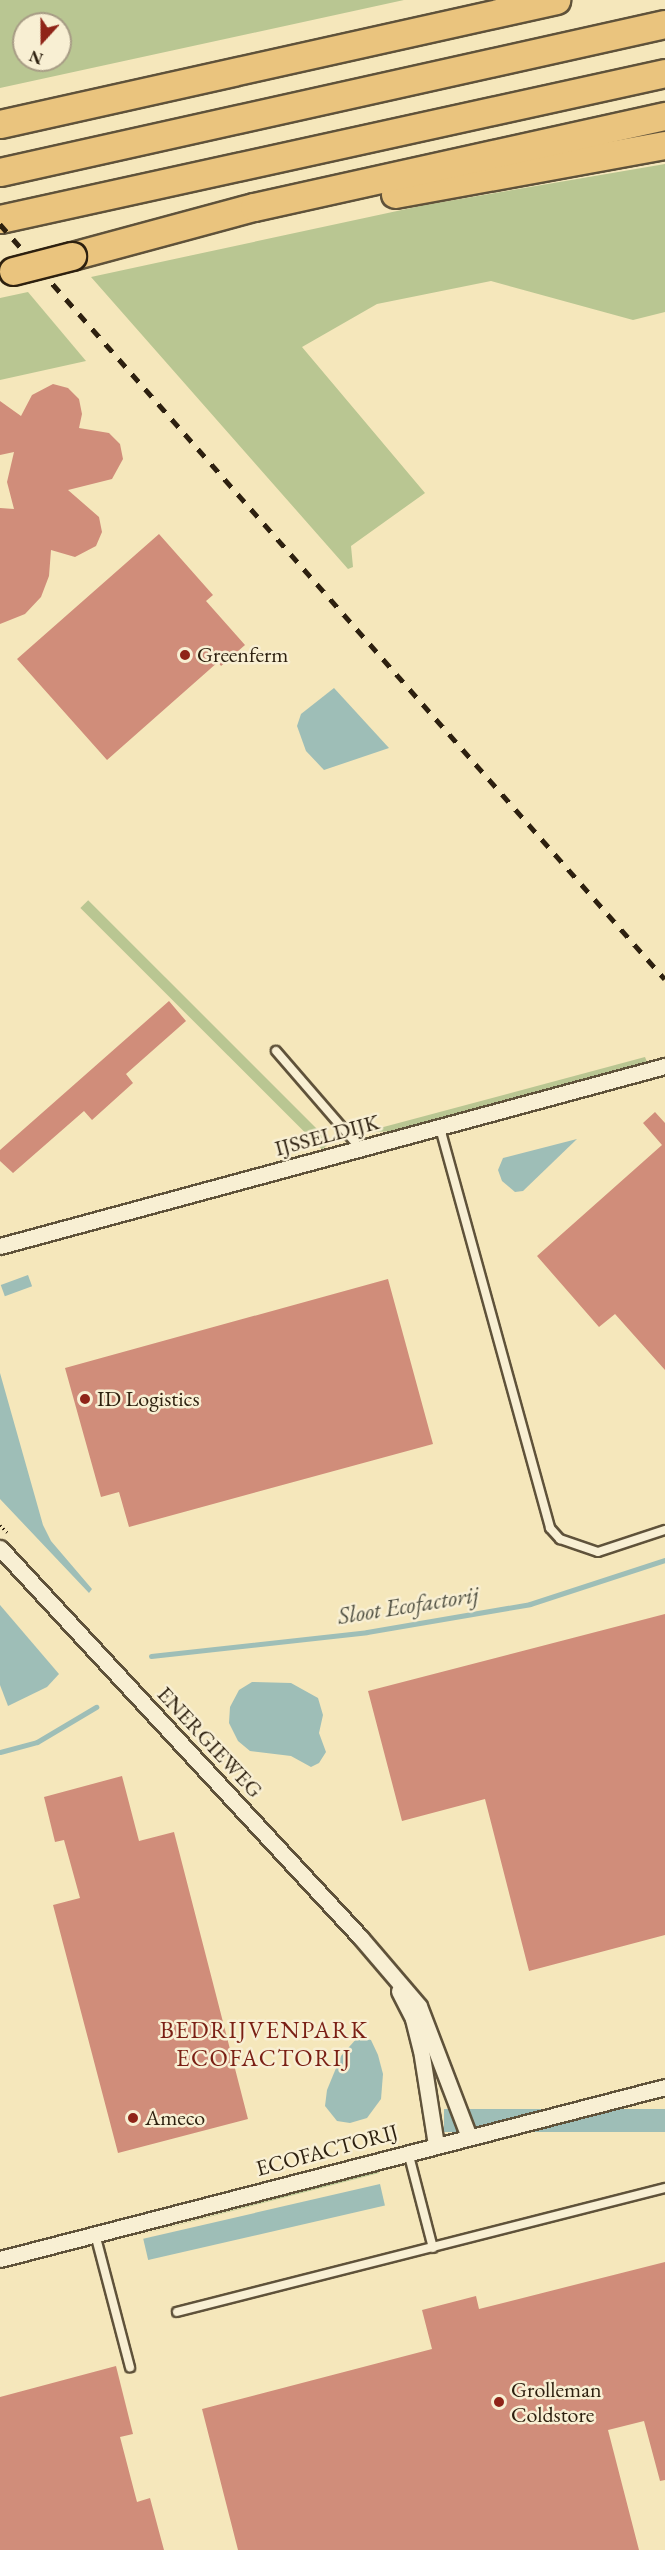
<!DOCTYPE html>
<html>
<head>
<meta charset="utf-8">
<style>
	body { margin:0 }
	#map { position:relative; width:665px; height:2550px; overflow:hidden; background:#f5e7bb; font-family:"EB Garamond",serif }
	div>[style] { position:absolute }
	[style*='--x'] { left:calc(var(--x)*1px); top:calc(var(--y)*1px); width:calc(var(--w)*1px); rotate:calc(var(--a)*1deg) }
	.green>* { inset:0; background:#b9c692; transform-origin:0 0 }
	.water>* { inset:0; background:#9ebeb7; transform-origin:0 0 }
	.stream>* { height:5px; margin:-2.5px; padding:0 2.5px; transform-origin:2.5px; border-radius:2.5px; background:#9ebeb7 }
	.building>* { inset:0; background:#d08d7a }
	.path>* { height:3px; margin-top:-1.5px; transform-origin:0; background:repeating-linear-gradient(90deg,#2d200f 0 1.5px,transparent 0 4.5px) }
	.roads { filter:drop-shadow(2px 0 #5f523a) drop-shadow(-2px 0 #5f523a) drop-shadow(0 2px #5f523a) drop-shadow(0 -2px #5f523a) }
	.lane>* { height:8px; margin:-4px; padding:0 4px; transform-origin:4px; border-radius:4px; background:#f8efd3 }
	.street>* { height:15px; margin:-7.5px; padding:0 7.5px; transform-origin:7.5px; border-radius:7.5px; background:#f8efd3 }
	.highway>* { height:27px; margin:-13.5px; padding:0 13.5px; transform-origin:13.5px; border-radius:13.5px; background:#eac47e }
	.rail>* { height:4.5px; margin-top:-2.25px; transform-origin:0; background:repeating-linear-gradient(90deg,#2d200f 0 10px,transparent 0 20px) }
	.bridges { filter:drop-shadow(2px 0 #2d200f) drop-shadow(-2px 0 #2d200f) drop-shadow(0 2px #2d200f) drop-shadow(0 -2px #2d200f) }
	.highway-bridge>* { height:27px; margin:-13.5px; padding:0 13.5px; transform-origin:13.5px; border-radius:13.5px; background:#eac47e }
	.dots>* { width:16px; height:16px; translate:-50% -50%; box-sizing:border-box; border:3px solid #f8efd3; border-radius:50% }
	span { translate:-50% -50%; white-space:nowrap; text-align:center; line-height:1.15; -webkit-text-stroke:5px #f8efd3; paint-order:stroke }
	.poi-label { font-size:22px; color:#2d200f }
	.left { translate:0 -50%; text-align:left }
	.street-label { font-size:22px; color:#2d200f }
	.water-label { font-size:24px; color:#4f4f41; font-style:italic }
	.neighbourhood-label { font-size:24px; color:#7a1f14; letter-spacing:1.5px }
	.north { position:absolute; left:12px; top:12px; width:60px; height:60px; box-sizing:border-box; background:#f8efd3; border:2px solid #a79c85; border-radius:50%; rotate:201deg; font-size:16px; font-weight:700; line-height:24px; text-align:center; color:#2d200f }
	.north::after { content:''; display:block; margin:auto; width:21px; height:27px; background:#8f2418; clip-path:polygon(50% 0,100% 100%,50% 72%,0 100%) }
</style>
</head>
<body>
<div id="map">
	<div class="green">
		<div style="clip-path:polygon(evenodd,0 0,404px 0,0 88px,0 0,24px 24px,60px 24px,60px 60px,24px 60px,24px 24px)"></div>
		<div style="clip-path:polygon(665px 164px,665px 312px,633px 320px,491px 281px,377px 304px,302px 347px,425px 493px,351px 546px,353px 567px,348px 569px,91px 277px,425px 205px)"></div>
		<div style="clip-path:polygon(28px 292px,86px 361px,0 380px,0 298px)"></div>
		<div style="clip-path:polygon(645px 1057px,647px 1062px,440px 1128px,361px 1133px)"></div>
		<div style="left:330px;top:1142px;width:11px;height:342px;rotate:135deg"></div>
		<div style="clip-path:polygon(378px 2171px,379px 2173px,128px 2238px)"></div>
	</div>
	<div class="water">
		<div style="clip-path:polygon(334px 688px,389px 748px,324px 770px,306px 751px,297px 726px,301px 714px)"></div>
		<div style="clip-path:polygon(577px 1139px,523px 1191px,515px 1192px,502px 1181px,498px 1170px,503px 1158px)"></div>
		<div style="left:28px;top:1275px;width:12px;height:29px;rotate:70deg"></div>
		<div style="clip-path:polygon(0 1373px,43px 1525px,51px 1541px,92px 1589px,89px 1593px,0 1499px)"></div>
		<div style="clip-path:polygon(0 1605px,59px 1674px,47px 1687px,8px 1706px,0 1685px)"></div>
		<div style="clip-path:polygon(252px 1682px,291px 1683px,318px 1698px,323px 1715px,319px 1733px,326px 1752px,319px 1763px,311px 1767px,291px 1756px,250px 1751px,238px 1741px,229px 1723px,230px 1707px,239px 1690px)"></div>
		<div style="clip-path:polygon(358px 2037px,371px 2040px,378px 2055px,383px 2074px,381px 2099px,367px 2118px,350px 2123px,337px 2121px,325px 2106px,327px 2090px,341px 2056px)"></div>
		<div style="left:665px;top:2109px;width:23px;height:221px;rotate:90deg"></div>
		<div style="left:380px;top:2184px;width:22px;height:243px;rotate:77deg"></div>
	</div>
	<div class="stream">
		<div style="--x:151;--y:1656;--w:217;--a:-6.3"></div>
		<div style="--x:367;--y:1632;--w:165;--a:-9.7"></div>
		<div style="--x:530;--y:1604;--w:142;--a:-18.1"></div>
		<div style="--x:0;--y:1752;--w:38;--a:-15"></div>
		<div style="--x:37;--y:1742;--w:69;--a:-30.7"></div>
	</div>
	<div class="building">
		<div style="clip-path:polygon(53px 384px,68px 388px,79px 399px,82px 414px,79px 428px,109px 433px,120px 444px,123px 459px,112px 479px,68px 490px,99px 517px,102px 532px,96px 546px,75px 557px,51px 550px,49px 576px,41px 597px,25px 614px,0 624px,0 508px,14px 509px,7px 482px,14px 452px,0 455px,0 401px,21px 416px,32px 395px)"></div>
		<div style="clip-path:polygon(159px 534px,213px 595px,206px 601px,245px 645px,221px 666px,218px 662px,107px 760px,17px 659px)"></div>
		<div style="clip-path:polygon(169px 1001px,186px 1021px,126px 1074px,133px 1083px,92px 1120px,84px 1111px,13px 1173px,0 1161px,0 1150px)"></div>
		<div style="clip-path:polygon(655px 1112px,665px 1123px,665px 1370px,615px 1314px,599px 1327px,537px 1256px,662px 1145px,643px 1123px)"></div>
		<div style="clip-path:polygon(388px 1279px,433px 1444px,129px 1527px,119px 1492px,101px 1497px,65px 1368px)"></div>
		<div style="clip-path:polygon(665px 1614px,665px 1935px,529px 1971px,485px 1799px,402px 1821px,368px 1691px)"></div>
		<div style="clip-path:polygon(122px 1776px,139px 1841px,174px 1832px,248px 2119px,118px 2153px,53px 1905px,80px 1898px,64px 1840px,55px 1842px,44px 1797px)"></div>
		<div style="clip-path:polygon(665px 2262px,665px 2480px,660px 2481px,644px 2421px,608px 2430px,639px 2550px,238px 2550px,202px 2409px,432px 2349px,422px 2310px,476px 2296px,479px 2309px)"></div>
		<div style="clip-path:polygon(116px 2366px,133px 2434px,120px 2437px,137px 2502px,150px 2498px,164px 2550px,0 2550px,0 2397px)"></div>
	</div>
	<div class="path">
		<div style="--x:0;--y:1525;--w:10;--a:45"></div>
	</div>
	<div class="roads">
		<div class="lane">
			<div style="--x:276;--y:1051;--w:130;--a:49.1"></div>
			<div style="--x:440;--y:1128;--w:415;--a:74.6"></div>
			<div style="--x:550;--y:1528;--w:15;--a:48"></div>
			<div style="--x:560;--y:1539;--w:40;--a:18.9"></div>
			<div style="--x:598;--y:1552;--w:71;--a:-18.2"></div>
			<div style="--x:408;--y:2152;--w:99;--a:75.4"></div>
			<div style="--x:95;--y:2234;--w:138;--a:75.3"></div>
			<div style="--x:177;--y:2312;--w:504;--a:-14.26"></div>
		</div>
		<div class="street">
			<div style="--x:0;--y:1246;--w:689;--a:-15.15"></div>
			<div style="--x:0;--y:1548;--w:531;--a:47.21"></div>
			<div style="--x:361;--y:1938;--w:89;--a:49.5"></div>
			<div style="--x:419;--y:2006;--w:140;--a:69.1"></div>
			<div style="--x:399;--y:1991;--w:31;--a:63"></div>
			<div style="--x:413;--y:2019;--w:32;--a:76"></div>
			<div style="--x:421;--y:2050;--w:96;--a:81"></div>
			<div style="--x:0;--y:2259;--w:687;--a:-14.5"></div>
		</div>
		<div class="highway">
			<div style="--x:0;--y:124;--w:570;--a:-12.57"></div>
			<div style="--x:0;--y:172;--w:681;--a:-12.55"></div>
			<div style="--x:395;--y:194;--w:274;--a:-10.3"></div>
			<div style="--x:0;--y:219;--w:681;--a:-12.38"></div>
			<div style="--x:72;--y:256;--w:188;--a:-15.1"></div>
			<div style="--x:254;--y:207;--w:421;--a:-12.5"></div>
		</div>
	</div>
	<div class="rail">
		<div style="--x:0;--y:224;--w:1006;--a:48.63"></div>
	</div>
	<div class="bridges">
		<div class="highway-bridge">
			<div style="--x:13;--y:271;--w:61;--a:-14.3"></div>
		</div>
	</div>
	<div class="dots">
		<div style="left:185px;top:655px;background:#8f2418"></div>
		<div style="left:85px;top:1399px;background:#8f2418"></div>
		<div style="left:133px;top:2118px;background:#8f2418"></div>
		<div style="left:499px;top:2402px;background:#8f2418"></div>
	</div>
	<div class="poi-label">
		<span class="left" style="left:197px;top:655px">Greenferm</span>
		<span class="left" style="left:97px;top:1399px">ID Logistics</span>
		<span class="left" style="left:145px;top:2118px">Ameco</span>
		<span class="left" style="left:511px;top:2402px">Grolleman<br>Coldstore</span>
	</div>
	<div class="street-label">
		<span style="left:327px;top:1135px;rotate:-15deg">IJSSELDIJK</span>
		<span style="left:210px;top:1742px;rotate:47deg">ENERGIEWEG</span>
		<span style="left:327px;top:2150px;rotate:-15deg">ECOFACTORIJ</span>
	</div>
	<div class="water-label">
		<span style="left:408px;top:1605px;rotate:-9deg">Sloot Ecofactorij</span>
	</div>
	<div class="neighbourhood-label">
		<span style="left:264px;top:2044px">BEDRIJVENPARK<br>ECOFACTORIJ</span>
	</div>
	<div class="north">N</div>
</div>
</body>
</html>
